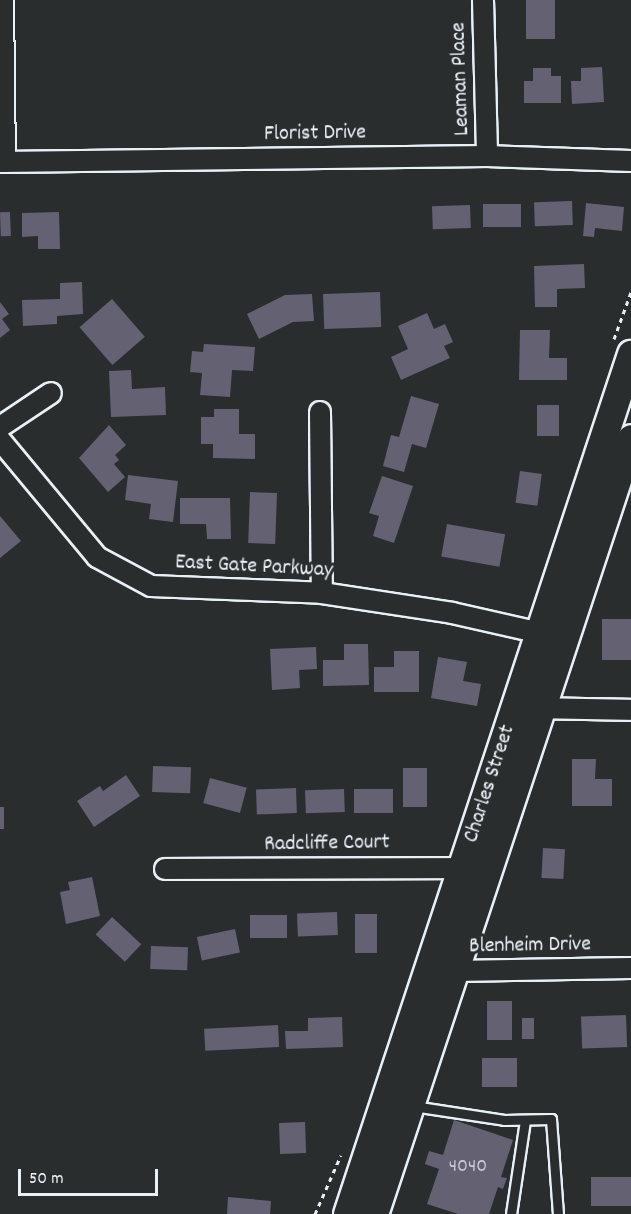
<!DOCTYPE html>
<html>
<head>
<meta charset="utf-8">
<style>
	body { margin:0 }
	#map { position:relative; width:631px; height:1214px; overflow:hidden; background:#2a2d2e; font-family:Dekko,sans-serif }
	div>[style] { position:absolute }
	[style*='--x'] { left:calc(var(--x)*1px); top:calc(var(--y)*1px); width:calc(var(--w)*1px); rotate:calc(var(--a)*1deg) }
	.building>* { inset:0; background:#646173; transform-origin:0 0 }
	.path>* { height:3px; margin-top:-1.5px; transform-origin:0; background:repeating-linear-gradient(90deg,#e8f1f8 0 4.5px,transparent 0 9px) }
	.roads { filter:drop-shadow(2px 0 #e8f1f8) drop-shadow(-2px 0 #e8f1f8) drop-shadow(0 2px #e8f1f8) drop-shadow(0 -2px #e8f1f8) }
	.lane>* { height:9px; margin:-4.5px; padding:0 4.5px; transform-origin:4.5px; border-radius:4.5px; background:#2a2d2e }
	.street>* { height:20px; margin:-10px; padding:0 10px; transform-origin:10px; border-radius:10px; background:#2a2d2e }
	.secondary>* { height:27px; margin:-13.5px; padding:0 13.5px; transform-origin:13.5px; border-radius:13.5px; background:#2a2d2e }
	span { translate:-50% -50%; white-space:nowrap; text-align:center; line-height:1.15; -webkit-text-stroke:6px #2a2d2e; paint-order:stroke }
	.number-label { font-size:20px; color:#c7cdd7 }
	.number-label span { -webkit-text-stroke-width:0 }
	.street-label { font-size:22px; color:#e8f1f8 }
	.scale { position:absolute; left:18px; top:1169px; width:140px; height:27px; box-sizing:border-box; border:3px solid #e8f1f8; border-top:0; padding-left:8px; font-size:18px; line-height:21px; white-space:nowrap; color:#e8f1f8; -webkit-text-stroke:4px #2a2d2e; paint-order:stroke }
</style>
</head>
<body>
<div id="map">
	<div class="building">
		<div style="left:526px;top:0;width:29px;height:39px"></div>
		<div style="clip-path:polygon(602px 67px,604px 102px,572px 104px,571px 81px,581px 81px,581px 68px)"></div>
		<div style="clip-path:polygon(533px 68px,551px 68px,551px 76px,561px 76px,561px 103px,524px 103px,524px 81px,533px 81px)"></div>
		<div style="left:572px;top:201px;width:24px;height:38px;rotate:88deg"></div>
		<div style="clip-path:polygon(586px 203px,624px 207px,622px 231px,595px 228px,594px 237px,583px 236px)"></div>
		<div style="left:521px;top:204px;width:23px;height:38px;rotate:90deg"></div>
		<div style="left:470px;top:205px;width:23px;height:38px;rotate:88deg"></div>
		<div style="left:10px;top:212px;width:24px;height:10px;rotate:88deg"></div>
		<div style="clip-path:polygon(59px 212px,60px 249px,38px 249px,38px 236px,22px 237px,22px 213px)"></div>
		<div style="clip-path:polygon(584px 264px,585px 288px,557px 289px,557px 307px,535px 307px,534px 266px)"></div>
		<div style="clip-path:polygon(82px 282px,83px 314px,57px 316px,57px 324px,23px 326px,22px 300px,60px 299px,60px 283px)"></div>
		<div style="left:380px;top:292px;width:35px;height:57px;rotate:88deg"></div>
		<div style="clip-path:polygon(312px 294px,314px 321px,293px 322px,259px 339px,247px 314px,285px 295px)"></div>
		<div style="left:112px;top:299px;width:50px;height:43px;rotate:49deg"></div>
		<div style="clip-path:polygon(0 302px,9px 314px,2px 319px,10px 330px,0 338px)"></div>
		<div style="clip-path:polygon(427px 313px,434px 329px,445px 324px,453px 342px,444px 346px,450px 358px,401px 380px,391px 357px,408px 349px,398px 326px)"></div>
		<div style="clip-path:polygon(520px 330px,550px 330px,549px 358px,567px 358px,567px 380px,519px 380px)"></div>
		<div style="clip-path:polygon(204px 344px,255px 347px,253px 371px,232px 370px,230px 397px,200px 395px,202px 373px,190px 372px,192px 351px,203px 352px)"></div>
		<div style="clip-path:polygon(131px 370px,132px 389px,165px 387px,166px 415px,111px 417px,109px 371px)"></div>
		<div style="clip-path:polygon(411px 396px,439px 404px,426px 448px,412px 444px,404px 472px,383px 466px,391px 435px,399px 437px)"></div>
		<div style="left:537px;top:405px;width:22px;height:31px"></div>
		<div style="clip-path:polygon(214px 409px,239px 409px,239px 434px,255px 434px,255px 459px,213px 458px,213px 444px,201px 444px,201px 417px,214px 417px)"></div>
		<div style="clip-path:polygon(109px 425px,126px 445px,115px 455px,119px 460px,114px 464px,125px 477px,108px 492px,79px 458px)"></div>
		<div style="left:520px;top:471px;width:22px;height:32px;rotate:8deg"></div>
		<div style="clip-path:polygon(128px 475px,178px 481px,173px 522px,149px 519px,151px 504px,125px 500px)"></div>
		<div style="clip-path:polygon(382px 476px,413px 486px,394px 543px,373px 536px,379px 516px,369px 513px)"></div>
		<div style="left:250px;top:492px;width:27px;height:51px;rotate:2deg"></div>
		<div style="clip-path:polygon(180px 498px,230px 498px,231px 539px,207px 539px,206px 524px,180px 524px)"></div>
		<div style="clip-path:polygon(0 516px,21px 541px,0 558px)"></div>
		<div style="left:447px;top:524px;width:59px;height:33px;rotate:10deg"></div>
		<div style="left:602px;top:619px;width:29px;height:41px"></div>
		<div style="clip-path:polygon(344px 644px,368px 644px,369px 685px,323px 686px,323px 660px,344px 660px)"></div>
		<div style="clip-path:polygon(316px 647px,317px 669px,299px 670px,300px 688px,272px 690px,270px 649px)"></div>
		<div style="clip-path:polygon(394px 651px,419px 651px,419px 692px,374px 692px,374px 667px,394px 667px)"></div>
		<div style="clip-path:polygon(438px 657px,467px 662px,463px 681px,481px 684px,477px 706px,431px 698px)"></div>
		<div style="clip-path:polygon(572px 759px,596px 759px,595px 779px,612px 779px,612px 806px,572px 806px)"></div>
		<div style="left:153px;top:766px;width:38px;height:26px;rotate:2deg"></div>
		<div style="left:403px;top:768px;width:24px;height:39px"></div>
		<div style="clip-path:polygon(126px 775px,140px 796px,94px 827px,77px 801px,100px 786px,103px 791px)"></div>
		<div style="left:210px;top:778px;width:38px;height:26px;rotate:15deg"></div>
		<div style="left:296px;top:788px;width:25px;height:40px;rotate:88deg"></div>
		<div style="left:344px;top:789px;width:23px;height:39px;rotate:88deg"></div>
		<div style="left:354px;top:789px;width:39px;height:24px"></div>
		<div style="left:0;top:807px;width:4px;height:22px"></div>
		<div style="left:543px;top:848px;width:22px;height:30px;rotate:3deg"></div>
		<div style="clip-path:polygon(92px 877px,100px 916px,66px 924px,60px 892px,70px 890px,68px 882px)"></div>
		<div style="left:337px;top:912px;width:23px;height:40px;rotate:88deg"></div>
		<div style="left:355px;top:914px;width:22px;height:39px"></div>
		<div style="left:250px;top:915px;width:37px;height:23px"></div>
		<div style="left:112px;top:917px;width:40px;height:24px;rotate:43deg"></div>
		<div style="left:235px;top:929px;width:24px;height:39px;rotate:78deg"></div>
		<div style="left:151px;top:946px;width:37px;height:23px;rotate:2deg"></div>
		<div style="left:487px;top:1001px;width:25px;height:39px"></div>
		<div style="left:626px;top:1015px;width:32px;height:45px;rotate:88deg"></div>
		<div style="clip-path:polygon(342px 1017px,343px 1047px,286px 1049px,285px 1031px,308px 1031px,308px 1018px)"></div>
		<div style="left:522px;top:1018px;width:12px;height:21px"></div>
		<div style="left:278px;top:1025px;width:22px;height:74px;rotate:87deg"></div>
		<div style="left:482px;top:1058px;width:35px;height:29px"></div>
		<div style="clip-path:polygon(454px 1120px,513px 1140px,501px 1177px,507px 1178px,503px 1189px,498px 1187px,489px 1214px,458px 1214px,427px 1204px,439px 1169px,425px 1164px,429px 1151px,443px 1155px)"></div>
		<div style="left:305px;top:1122px;width:31px;height:26px;rotate:88deg"></div>
		<div style="left:591px;top:1177px;width:40px;height:29px"></div>
		<div style="clip-path:polygon(228px 1197px,271px 1201px,270px 1214px,227px 1214px)"></div>
	</div>
	<div class="path">
		<div style="--x:614;--y:339;--w:50;--a:-70.1"></div>
		<div style="--x:315;--y:1214;--w:64;--a:-66.2"></div>
	</div>
	<div class="roads">
		<div class="lane">
			<div style="--x:413;--y:1106;--w:92;--a:8.7"></div>
			<div style="--x:504;--y:1120;--w:47;--a:-1.2"></div>
			<div style="--x:551;--y:1119;--w:95;--a:85.8"></div>
			<div style="--x:511;--y:1214;--w:95;--a:-81.5"></div>
		</div>
		<div class="street">
			<div style="--x:3;--y:0;--w:162;--a:89.3"></div>
			<div style="--x:483;--y:0;--w:156;--a:88.5"></div>
			<div style="--x:0;--y:162;--w:487;--a:-0.7"></div>
			<div style="--x:487;--y:156;--w:144;--a:2"></div>
			<div style="--x:320;--y:412;--w:181;--a:89.4"></div>
			<div style="--x:0;--y:427;--w:61;--a:-33.7"></div>
			<div style="--x:0;--y:440;--w:152;--a:50.3"></div>
			<div style="--x:97;--y:557;--w:61;--a:28.2"></div>
			<div style="--x:151;--y:586;--w:171;--a:2.3"></div>
			<div style="--x:322;--y:593;--w:132;--a:8.7"></div>
			<div style="--x:452;--y:613;--w:100;--a:12.7"></div>
			<div style="--x:529;--y:708;--w:102;--a:1.1"></div>
			<div style="--x:165;--y:869;--w:307;--a:-0.2"></div>
			<div style="--x:442;--y:968;--w:12;--a:14"></div>
			<div style="--x:454;--y:971;--w:177;--a:-1"></div>
		</div>
		<div class="secondary">
			<div style="--x:347;--y:1214;--w:906;--a:-71.73"></div>
			<div style="--x:374;--y:1214;--w:817;--a:-71.68"></div>
		</div>
	</div>
	<div class="number-label">
		<span style="left:468px;top:1167px">4040</span>
	</div>
	<div class="street-label">
		<span style="left:461px;top:79px;rotate:-92deg">Leaman Place</span>
		<span style="left:315px;top:134px;rotate:-1deg">Florist Drive</span>
		<span style="left:254px;top:567px;rotate:3deg">East Gate Parkway</span>
		<span style="left:490px;top:784px;rotate:-72deg">Charles Street</span>
		<span style="left:327px;top:844px;rotate:-1deg">Radcliffe Court</span>
		<span style="left:530px;top:946px;rotate:-1deg">Blenheim Drive</span>
	</div>
	<div class="scale">50 m</div>
</div>
</body>
</html>
